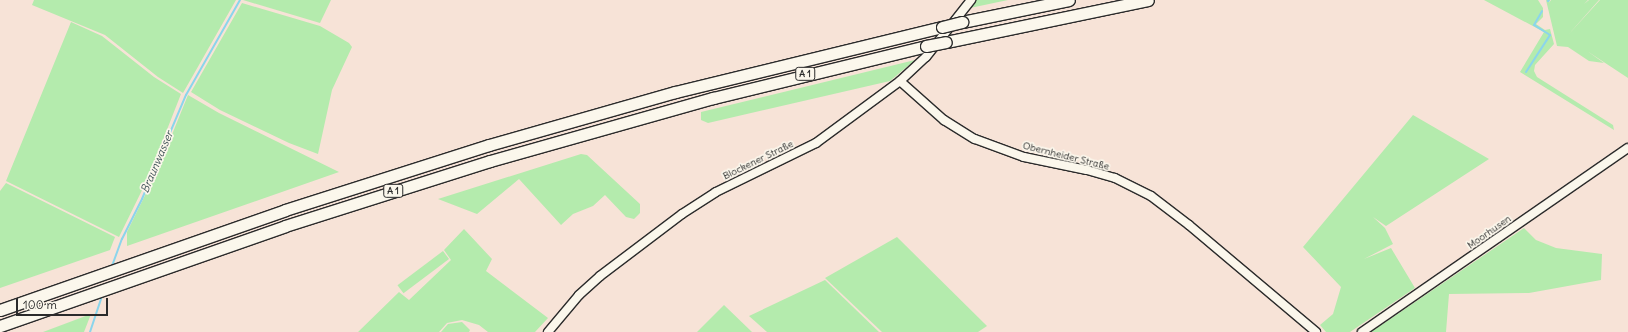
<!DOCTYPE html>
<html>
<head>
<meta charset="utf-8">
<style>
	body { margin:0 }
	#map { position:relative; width:1628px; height:332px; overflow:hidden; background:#f7e3d7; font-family:Delius,sans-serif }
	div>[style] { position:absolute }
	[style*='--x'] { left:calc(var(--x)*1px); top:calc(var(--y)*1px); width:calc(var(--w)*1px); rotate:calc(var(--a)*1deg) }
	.green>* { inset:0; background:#b4ebad; transform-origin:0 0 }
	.stream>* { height:2px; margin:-1px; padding:0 1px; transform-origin:1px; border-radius:1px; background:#8bd5ec }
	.roads { filter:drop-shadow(1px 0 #2b2b2b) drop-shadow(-1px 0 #2b2b2b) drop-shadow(0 1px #2b2b2b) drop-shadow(0 -1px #2b2b2b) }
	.minor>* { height:8px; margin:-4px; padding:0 4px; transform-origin:4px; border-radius:4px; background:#fbf7ec }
	.highway>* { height:11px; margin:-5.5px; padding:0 5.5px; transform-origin:5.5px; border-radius:5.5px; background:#fbf7ec }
	.bridges { filter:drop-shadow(1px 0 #2b2b2b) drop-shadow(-1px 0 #2b2b2b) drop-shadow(0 1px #2b2b2b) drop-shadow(0 -1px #2b2b2b) }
	.highway-bridge>* { height:11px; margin:-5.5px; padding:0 5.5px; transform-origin:5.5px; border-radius:5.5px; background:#fbf7ec }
	span { translate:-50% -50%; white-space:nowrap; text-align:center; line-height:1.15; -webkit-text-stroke:3.5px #fbf7ec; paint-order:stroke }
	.shield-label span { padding:1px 3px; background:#fbf7ec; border:1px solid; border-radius:3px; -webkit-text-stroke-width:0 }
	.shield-label { font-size:9px; color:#2b2b2b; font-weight:700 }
	.street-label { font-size:10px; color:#2b2b2b }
	.water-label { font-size:11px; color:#43565b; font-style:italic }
	.scale { position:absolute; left:16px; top:298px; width:92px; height:18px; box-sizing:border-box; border:2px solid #2b2b2b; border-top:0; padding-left:5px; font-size:12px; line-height:14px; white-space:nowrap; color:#2b2b2b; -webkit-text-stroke:3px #fbf7ec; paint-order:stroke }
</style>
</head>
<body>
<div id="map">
	<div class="green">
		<div style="clip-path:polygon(34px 0,236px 0,183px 93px,158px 77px,105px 35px,32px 5px)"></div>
		<div style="clip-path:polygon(243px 0,331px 0,320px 23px)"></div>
		<div style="clip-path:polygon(975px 0,1008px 0,970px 8px)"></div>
		<div style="clip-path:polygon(1484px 0,1538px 0,1543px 8px,1543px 17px,1536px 24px,1545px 30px,1550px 29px,1554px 44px,1535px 65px,1534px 71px,1537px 77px,1613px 125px,1614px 130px,1520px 72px,1544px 32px)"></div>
		<div style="clip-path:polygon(1546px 0,1550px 0,1549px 3px,1551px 0,1588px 0,1584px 4px,1589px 0,1599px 0,1568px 35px,1600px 0,1628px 0,1628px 78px,1587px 51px,1604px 63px,1589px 61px,1568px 47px,1557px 46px)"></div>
		<div style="clip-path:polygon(242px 3px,320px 26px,349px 43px,352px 47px,332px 90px,318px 154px,289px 143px,220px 110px,191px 92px)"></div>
		<div style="clip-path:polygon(71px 22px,102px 36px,154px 77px,181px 94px,148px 178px,119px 237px,6px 181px)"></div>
		<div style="clip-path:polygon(915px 60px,890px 81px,708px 123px,701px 120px,701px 112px)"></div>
		<div style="clip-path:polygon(188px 95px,219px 113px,339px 172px,127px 246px,127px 232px,158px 169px)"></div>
		<div style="clip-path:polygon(1413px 115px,1489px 159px,1386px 226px,1373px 217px,1385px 228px,1393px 244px,1364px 259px,1391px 248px,1415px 288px,1350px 332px,1326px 332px,1320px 325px,1333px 314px,1341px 287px,1303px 247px)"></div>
		<div style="clip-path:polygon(581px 154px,587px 155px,640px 204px,640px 213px,634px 219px,626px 217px,605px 195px,593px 206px,573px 214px,561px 225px,519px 179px,477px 214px,438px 199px)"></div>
		<div style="clip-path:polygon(6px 183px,115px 237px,110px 250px,0 288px,0 191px)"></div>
		<div style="clip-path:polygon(1524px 228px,1536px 240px,1556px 248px,1602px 254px,1601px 280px,1529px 293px,1449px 294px,1446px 332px,1371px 332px)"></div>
		<div style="clip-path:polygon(464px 229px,492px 259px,486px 271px,548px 318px,535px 332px,488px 332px,479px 325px,462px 320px,447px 323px,439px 332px,358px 332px,399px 292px,409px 300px,451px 260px,444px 250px)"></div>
		<div style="clip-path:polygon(897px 237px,987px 326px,978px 332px,882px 332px,825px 278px)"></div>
		<div style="left:443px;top:251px;width:10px;height:57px;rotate:53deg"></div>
		<div style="clip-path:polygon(825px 280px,879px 332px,767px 332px,749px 316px)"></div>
		<div style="clip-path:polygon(724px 305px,752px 332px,697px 332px)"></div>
		<div style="clip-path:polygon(91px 314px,84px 332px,43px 332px)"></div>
		<div style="clip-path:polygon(462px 322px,470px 330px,469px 332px,441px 332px,448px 324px)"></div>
	</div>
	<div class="stream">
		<div style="--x:1548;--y:1;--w:1;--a:-45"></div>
		<div style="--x:1526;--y:72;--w:44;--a:-57"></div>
		<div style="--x:1550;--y:35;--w:19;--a:-148"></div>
		<div style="--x:1534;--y:25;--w:16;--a:-60"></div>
		<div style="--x:112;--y:266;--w:29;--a:-70"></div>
		<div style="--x:122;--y:239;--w:45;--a:-63.4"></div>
		<div style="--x:142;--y:199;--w:113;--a:-67.1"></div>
		<div style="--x:186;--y:95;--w:109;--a:-60.4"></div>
		<div style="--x:90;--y:332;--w:41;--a:-71.6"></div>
	</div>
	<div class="roads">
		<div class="minor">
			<div style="--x:900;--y:81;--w:59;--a:41.6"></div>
			<div style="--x:944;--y:120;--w:36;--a:32"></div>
			<div style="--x:975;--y:139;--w:52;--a:20.2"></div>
			<div style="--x:1024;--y:157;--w:64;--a:11.7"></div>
			<div style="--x:1087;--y:170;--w:29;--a:16"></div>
			<div style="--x:1115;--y:178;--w:40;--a:26.6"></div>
			<div style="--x:1151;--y:196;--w:48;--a:37.3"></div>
			<div style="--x:1189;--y:225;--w:166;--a:40.1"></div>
			<div style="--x:548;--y:332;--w:48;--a:-50"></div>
			<div style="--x:579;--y:295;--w:28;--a:-42"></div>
			<div style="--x:600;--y:276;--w:103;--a:-37.1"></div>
			<div style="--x:682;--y:214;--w:40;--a:-32.9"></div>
			<div style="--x:716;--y:192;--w:111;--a:-26.1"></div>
			<div style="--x:816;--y:143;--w:104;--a:-36.4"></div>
			<div style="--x:900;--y:81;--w:35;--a:-43"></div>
			<div style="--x:926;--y:57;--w:73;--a:-51.7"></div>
			<div style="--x:1362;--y:332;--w:323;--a:-34.7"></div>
		</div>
		<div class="highway">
			<div style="--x:962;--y:22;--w:109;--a:-11.6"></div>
			<div style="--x:946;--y:42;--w:206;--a:-11.7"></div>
			<div style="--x:0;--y:310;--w:302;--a:-19.3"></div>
			<div style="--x:285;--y:210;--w:214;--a:-17.7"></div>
			<div style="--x:489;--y:145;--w:193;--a:-15.9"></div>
			<div style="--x:675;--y:92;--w:275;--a:-13.7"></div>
			<div style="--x:0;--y:326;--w:302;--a:-19.3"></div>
			<div style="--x:285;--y:226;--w:215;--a:-17.6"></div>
			<div style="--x:490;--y:161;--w:232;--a:-15.8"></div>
			<div style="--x:713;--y:98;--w:219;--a:-13.7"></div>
		</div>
	</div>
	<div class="bridges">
		<div class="highway-bridge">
			<div style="--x:942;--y:27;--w:21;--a:-14"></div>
			<div style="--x:926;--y:46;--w:20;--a:-11"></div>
		</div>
	</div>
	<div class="shield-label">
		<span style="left:805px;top:74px">A 1</span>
		<span style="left:393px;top:191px">A 1</span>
	</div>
	<div class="street-label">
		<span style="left:1066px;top:156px;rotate:14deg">Obernheider Straße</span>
		<span style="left:758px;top:160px;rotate:-26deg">Blockener Straße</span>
		<span style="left:1489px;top:232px;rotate:-35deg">Moorhusen</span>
	</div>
	<div class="water-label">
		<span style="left:157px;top:162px;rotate:-67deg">Braunwasser</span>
	</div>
	<div class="scale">100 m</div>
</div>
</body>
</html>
